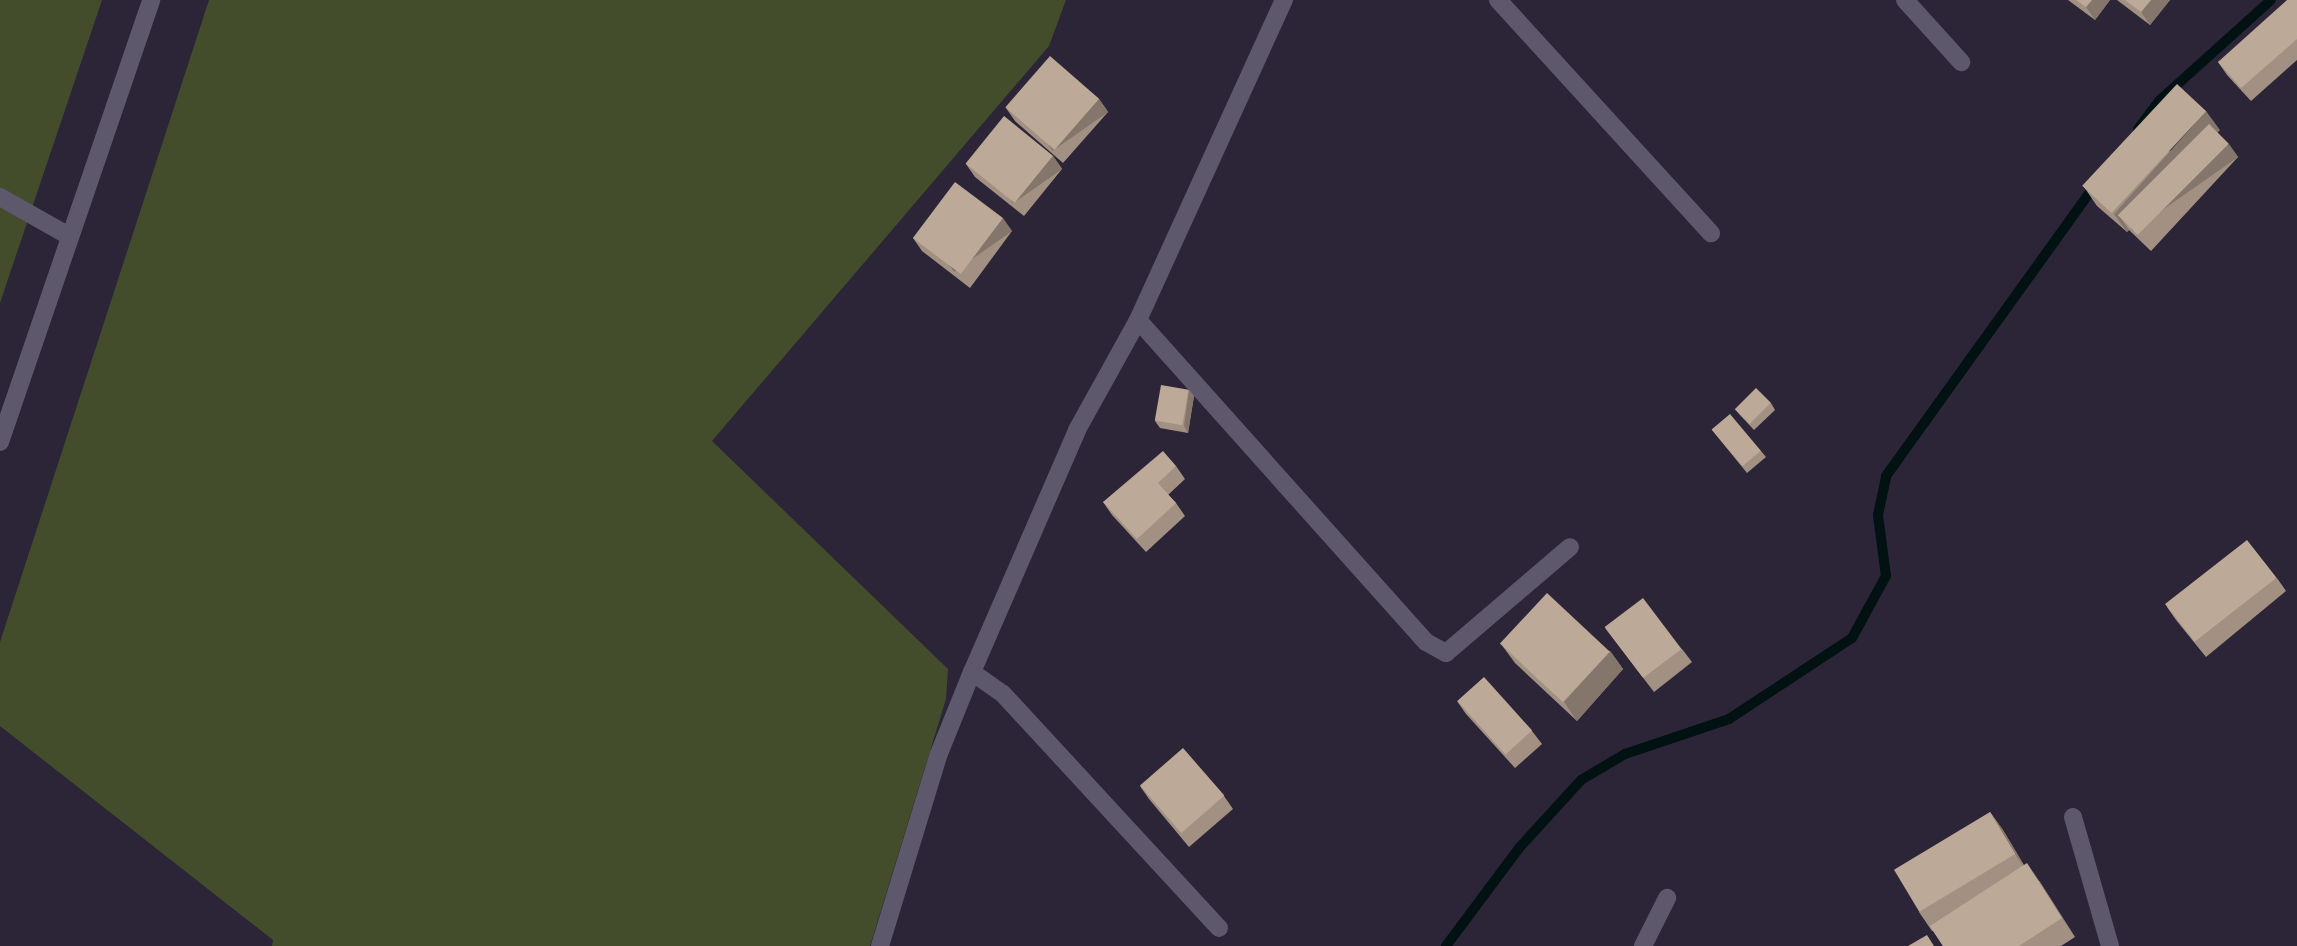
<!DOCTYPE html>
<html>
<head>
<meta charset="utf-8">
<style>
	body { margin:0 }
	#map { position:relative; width:2297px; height:946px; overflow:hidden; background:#2b2537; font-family:Lora,serif }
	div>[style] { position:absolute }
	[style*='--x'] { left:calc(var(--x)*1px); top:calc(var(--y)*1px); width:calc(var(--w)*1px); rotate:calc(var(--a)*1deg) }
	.green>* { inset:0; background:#444d2b }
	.stream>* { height:10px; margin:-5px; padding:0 5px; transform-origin:5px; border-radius:5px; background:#021213 }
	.minor>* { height:18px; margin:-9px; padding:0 9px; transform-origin:9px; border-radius:9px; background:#5e586d }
	.wall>* { inset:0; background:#a29183 }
	.shaded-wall>* { inset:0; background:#84766a; transform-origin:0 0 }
	.building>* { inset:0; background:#bca998; transform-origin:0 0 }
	span { translate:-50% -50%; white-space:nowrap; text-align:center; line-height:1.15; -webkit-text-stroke:6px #121018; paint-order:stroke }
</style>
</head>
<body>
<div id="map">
	<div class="green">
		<div style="clip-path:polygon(0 0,102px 0,0 303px)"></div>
		<div style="clip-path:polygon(209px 0,1066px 0,1049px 46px,712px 441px,948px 669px,946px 699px,870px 946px,272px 946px,273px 940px,0 726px,0 642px)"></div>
	</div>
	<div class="stream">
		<div style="--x:2138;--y:129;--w:36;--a:-53"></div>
		<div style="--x:2160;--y:100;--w:149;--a:-42"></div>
		<div style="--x:1446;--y:946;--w:122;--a:-53.3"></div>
		<div style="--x:1519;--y:848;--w:92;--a:-47.6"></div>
		<div style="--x:1581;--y:780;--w:51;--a:-30.6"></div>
		<div style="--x:1625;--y:754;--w:110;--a:-18.6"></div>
		<div style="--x:1729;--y:719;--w:147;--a:-33.4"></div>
		<div style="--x:1852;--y:638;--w:71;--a:-61.3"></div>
		<div style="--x:1886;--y:576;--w:62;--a:-97.5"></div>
		<div style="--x:1878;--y:515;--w:40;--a:-78"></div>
		<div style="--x:1886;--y:476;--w:360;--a:-54.3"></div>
	</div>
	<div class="minor">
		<div style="--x:1498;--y:0;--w:316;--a:47.6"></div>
		<div style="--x:1905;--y:0;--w:84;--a:47.9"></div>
		<div style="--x:0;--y:197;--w:79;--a:29.5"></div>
		<div style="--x:1138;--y:320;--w:432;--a:48.2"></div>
		<div style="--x:1426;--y:642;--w:23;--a:29"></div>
		<div style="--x:1446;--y:653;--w:163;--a:-40.5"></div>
		<div style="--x:0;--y:442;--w:467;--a:-71.1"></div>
		<div style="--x:2073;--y:817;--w:134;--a:74"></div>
		<div style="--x:1219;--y:928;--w:318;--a:-132.7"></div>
		<div style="--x:1003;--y:694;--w:38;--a:-145"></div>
		<div style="--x:972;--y:672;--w:264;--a:-66.5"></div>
		<div style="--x:1077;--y:430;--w:126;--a:-61"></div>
		<div style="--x:1138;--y:320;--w:352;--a:-65.5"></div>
		<div style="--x:880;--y:946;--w:199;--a:-73"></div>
		<div style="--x:938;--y:756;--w:91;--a:-68"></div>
		<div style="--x:1643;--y:946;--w:54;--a:-63.4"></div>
	</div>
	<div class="wall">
		<div style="clip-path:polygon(2068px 0,2110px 0,2095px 20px)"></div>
		<div style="clip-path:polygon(2117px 0,2170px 0,2150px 25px)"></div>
		<div style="clip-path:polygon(2297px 0,2297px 60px,2251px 101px,2227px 75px,2218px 62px)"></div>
		<div style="clip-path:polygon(1099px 99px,1108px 112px,1063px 163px,1015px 121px,1006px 108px)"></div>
		<div style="clip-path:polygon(2220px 130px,2217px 132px,2238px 157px,2151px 251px,2129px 230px,2127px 232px,2097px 206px,2084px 187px)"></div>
		<div style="clip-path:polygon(1053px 156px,1062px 169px,1024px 216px,975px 177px,966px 164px)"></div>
		<div style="clip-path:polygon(1012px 231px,970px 288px,922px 251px,913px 238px)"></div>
		<div style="clip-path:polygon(1189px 390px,1194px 396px,1188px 433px,1160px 428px,1155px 421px)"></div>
		<div style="clip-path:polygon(1771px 403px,1775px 410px,1754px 430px,1740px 415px,1735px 409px)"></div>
		<div style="clip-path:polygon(1712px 430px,1761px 451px,1766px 457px,1747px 473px)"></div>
		<div style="clip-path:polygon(1176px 466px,1185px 479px,1168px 495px,1176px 503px,1185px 516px,1146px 552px,1112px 515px,1103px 502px)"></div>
		<div style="clip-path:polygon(2277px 578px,2286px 591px,2206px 657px,2176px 620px,2167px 607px)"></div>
		<div style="clip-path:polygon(1605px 628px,1682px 649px,1692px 662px,1654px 692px)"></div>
		<div style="clip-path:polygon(1501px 644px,1610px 651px,1623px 669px,1577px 721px,1515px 663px)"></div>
		<div style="clip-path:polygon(1457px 701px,1532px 731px,1542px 744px,1515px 768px,1466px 714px)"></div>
		<div style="clip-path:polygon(1140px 786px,1224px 796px,1233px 809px,1189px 847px,1149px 799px)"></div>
		<div style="clip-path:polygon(1990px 812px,2003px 830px,2024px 865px,2040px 882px,2075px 937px,2061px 946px,1943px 946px,1933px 931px,1932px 931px,1919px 912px)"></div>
	</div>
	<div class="shaded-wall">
		<div style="clip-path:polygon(2092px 0,2110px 0,2095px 20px,2086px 7px)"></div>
		<div style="clip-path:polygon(2151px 0,2170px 0,2150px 25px,2141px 12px)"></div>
		<div style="left:1099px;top:99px;width:16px;height:68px;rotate:55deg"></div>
		<div style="clip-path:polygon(2206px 111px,2220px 130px,2131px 228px,2121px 218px,2129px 230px,2127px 232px,2114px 214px)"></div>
		<div style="left:2229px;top:144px;width:16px;height:129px;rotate:55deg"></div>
		<div style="left:1053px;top:156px;width:16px;height:60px;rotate:55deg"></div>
		<div style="left:1003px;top:218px;width:16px;height:71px;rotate:55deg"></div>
		<div style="clip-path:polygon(1189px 390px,1194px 396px,1188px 433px,1184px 426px)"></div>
		<div style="clip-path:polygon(1610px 651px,1623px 669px,1577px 721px,1564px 702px)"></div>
		<div style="clip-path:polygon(1990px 812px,2003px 830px,2028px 873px,2015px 854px)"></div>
		<div style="clip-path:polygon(2027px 863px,2040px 882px,2075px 937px,2062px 918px)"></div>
	</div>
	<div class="building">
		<div style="clip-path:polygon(2076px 0,2092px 0,2086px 7px)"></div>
		<div style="clip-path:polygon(2125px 0,2151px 0,2141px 12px)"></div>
		<div style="clip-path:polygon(2287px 0,2297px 0,2297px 39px,2241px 88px,2218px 62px)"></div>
		<div style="left:1050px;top:56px;width:65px;height:68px;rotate:41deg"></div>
		<div style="left:2177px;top:84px;width:40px;height:139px;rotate:43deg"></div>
		<div style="left:1004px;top:116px;width:63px;height:61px;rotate:39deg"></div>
		<div style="left:2209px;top:124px;width:28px;height:129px;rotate:45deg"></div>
		<div style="left:955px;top:182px;width:60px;height:70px;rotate:37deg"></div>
		<div style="left:1161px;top:385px;width:28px;height:36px;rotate:10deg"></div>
		<div style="left:1756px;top:388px;width:21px;height:30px;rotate:45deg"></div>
		<div style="left:1730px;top:414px;width:48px;height:24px;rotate:50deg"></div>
		<div style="clip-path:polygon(1163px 451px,1176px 466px,1158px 483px,1176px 503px,1137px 539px,1103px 502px)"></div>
		<div style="left:2247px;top:540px;width:48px;height:104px;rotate:52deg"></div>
		<div style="left:1547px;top:593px;width:86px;height:69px;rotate:43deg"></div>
		<div style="left:1643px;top:598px;width:64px;height:48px;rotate:53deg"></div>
		<div style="left:1484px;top:677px;width:72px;height:36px;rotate:48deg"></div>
		<div style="left:1183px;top:748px;width:63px;height:57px;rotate:49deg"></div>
		<div style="left:1990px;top:812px;width:49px;height:112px;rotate:59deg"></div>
		<div style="clip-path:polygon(2027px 863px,2062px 918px,2019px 946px,1943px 946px,1930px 926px)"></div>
		<div style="clip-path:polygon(1927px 935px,1934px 946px,1908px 946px)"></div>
	</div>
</div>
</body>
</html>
